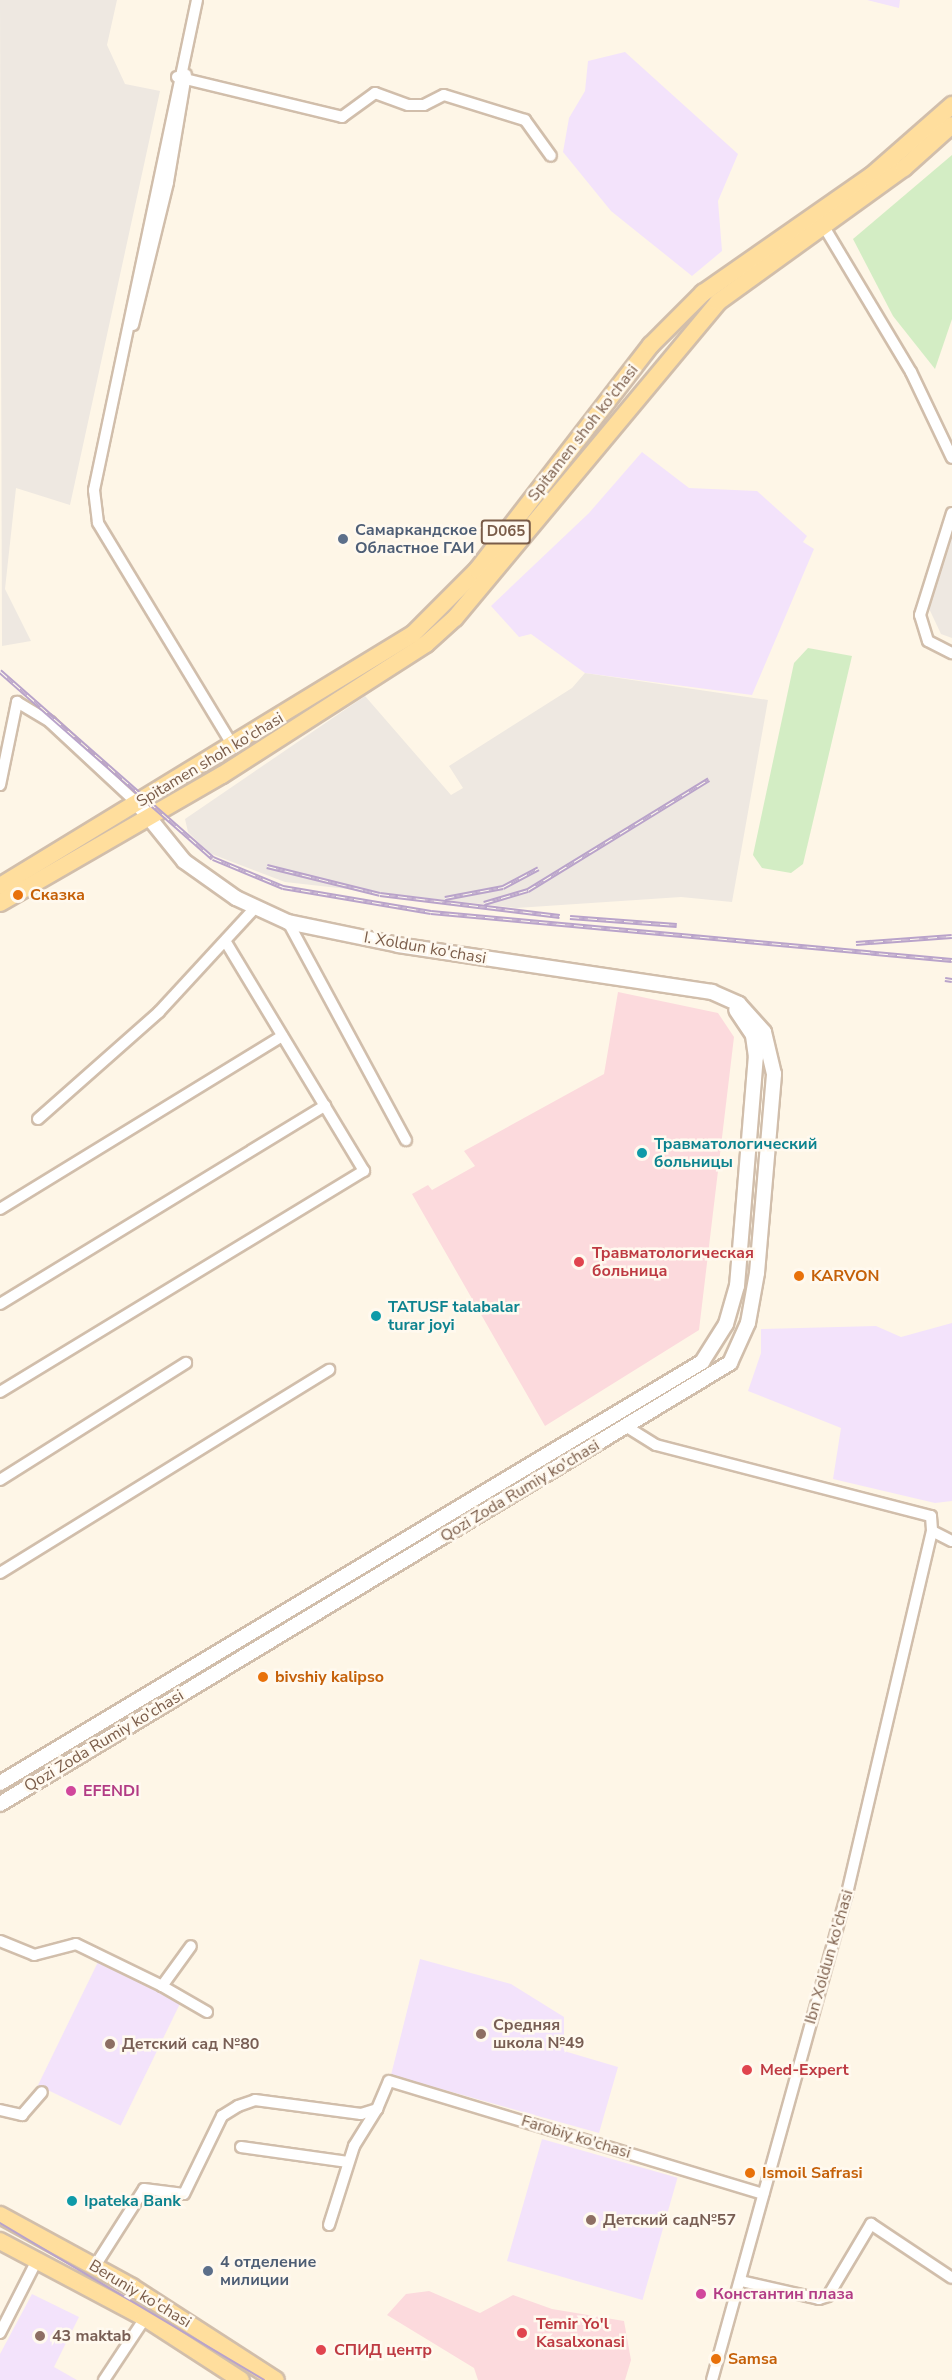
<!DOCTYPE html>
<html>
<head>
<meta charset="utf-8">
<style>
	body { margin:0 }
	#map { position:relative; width:952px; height:2380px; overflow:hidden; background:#fef6e7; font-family:"Nunito Sans",sans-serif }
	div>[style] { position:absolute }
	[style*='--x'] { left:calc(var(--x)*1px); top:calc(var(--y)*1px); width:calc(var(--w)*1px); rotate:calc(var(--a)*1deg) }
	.industrial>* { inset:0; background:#eee8e1 }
	.education>* { inset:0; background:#f3e3fb; transform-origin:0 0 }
	.medical>* { inset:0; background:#fcdadd }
	.green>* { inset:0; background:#d3edc4 }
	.roads { filter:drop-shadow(2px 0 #d1beab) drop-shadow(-2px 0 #d1beab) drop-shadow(0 2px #d1beab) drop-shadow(0 -2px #d1beab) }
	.minor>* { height:10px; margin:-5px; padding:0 5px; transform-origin:5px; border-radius:5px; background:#fff }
	.tertiary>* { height:14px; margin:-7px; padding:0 7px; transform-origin:7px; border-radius:7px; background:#fff }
	.primary>* { height:16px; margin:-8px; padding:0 8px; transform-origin:8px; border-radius:8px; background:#ffde9d }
	.tram>* { height:1.5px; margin:-0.75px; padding:0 0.75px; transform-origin:0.75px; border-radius:0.75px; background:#b9a3ca }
	.rail>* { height:5px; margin-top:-2.5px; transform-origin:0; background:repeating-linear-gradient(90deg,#fff9ef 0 9px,#b9a3ca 0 18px); box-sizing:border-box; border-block:2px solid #b9a3ca }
	.dots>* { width:16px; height:16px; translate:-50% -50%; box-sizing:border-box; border:3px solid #fff9ef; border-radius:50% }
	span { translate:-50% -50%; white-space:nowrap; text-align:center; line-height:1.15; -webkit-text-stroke:5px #fff9ef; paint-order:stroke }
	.shield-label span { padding:2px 4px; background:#fff9ef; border:2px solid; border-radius:4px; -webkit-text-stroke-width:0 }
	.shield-label { font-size:15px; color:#7a5c49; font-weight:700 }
	.street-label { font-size:16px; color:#7a5c49 }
	.service-label { font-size:16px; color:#4e5e75; font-weight:700 }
	.left { translate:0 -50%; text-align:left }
	.food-label { font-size:16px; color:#c56008; font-weight:700 }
	.culture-label { font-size:16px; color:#0d838f; font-weight:700 }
	.health-label { font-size:16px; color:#be3a42; font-weight:700 }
	.hotel-label { font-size:16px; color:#b23c85; font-weight:700 }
	.education-label { font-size:16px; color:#785e54; font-weight:700 }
</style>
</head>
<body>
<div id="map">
	<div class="industrial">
		<div style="clip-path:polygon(0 0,117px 0,107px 45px,125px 84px,160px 91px,70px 505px,16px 488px,5px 589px,31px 641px,2px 646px)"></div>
		<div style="clip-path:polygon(952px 523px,952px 638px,941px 634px,925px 600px)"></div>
		<div style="clip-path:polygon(585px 673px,768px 700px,732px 902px,681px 897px,516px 908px,285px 882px,209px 853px,188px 832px,185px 819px,365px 696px,451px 795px,463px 788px,449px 766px,572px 688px)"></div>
	</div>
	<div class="education">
		<div style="clip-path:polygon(867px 0,900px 0,899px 8px)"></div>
		<div style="clip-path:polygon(625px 52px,738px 154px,718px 201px,722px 251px,692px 276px,611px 211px,563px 152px,569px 118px,585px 91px,588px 61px)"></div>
		<div style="clip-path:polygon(642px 452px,689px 488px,757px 491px,807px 536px,803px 542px,814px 549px,752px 695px,585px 673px,531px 634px,519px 637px,491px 606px,589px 513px)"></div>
		<div style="clip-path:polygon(952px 1323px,952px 1501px,935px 1503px,833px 1479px,841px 1428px,748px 1391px,761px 1353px,761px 1329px,876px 1326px,901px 1337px)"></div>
		<div style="clip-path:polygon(420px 1959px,511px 1984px,564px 2017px,564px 2051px,618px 2067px,599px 2133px,391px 2075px)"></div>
		<div style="left:98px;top:1962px;width:92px;height:137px;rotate:26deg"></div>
		<div style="left:542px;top:2139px;width:141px;height:127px;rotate:16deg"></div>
		<div style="clip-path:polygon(32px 2294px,79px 2317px,54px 2367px,77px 2380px,0 2380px,0 2354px)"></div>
	</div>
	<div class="medical">
		<div style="clip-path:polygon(618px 992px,718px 1013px,734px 1037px,699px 1330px,545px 1426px,412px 1194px,428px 1185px,432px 1190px,475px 1166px,464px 1151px,604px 1074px)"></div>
		<div style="clip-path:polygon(429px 2291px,480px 2313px,513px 2295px,552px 2309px,624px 2321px,631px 2360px,625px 2380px,478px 2380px,474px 2368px,387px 2315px,406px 2294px)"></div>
	</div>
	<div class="green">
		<div style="clip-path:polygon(952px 155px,952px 319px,935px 369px,893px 316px,853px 239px)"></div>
		<div style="clip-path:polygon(808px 648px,852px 656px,803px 864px,791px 873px,762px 868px,753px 855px,794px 663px)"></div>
	</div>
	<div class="roads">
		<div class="minor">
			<div style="--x:197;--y:0;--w:501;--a:101.87"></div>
			<div style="--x:94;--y:490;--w:33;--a:83"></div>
			<div style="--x:98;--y:523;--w:263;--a:58.8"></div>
			<div style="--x:177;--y:77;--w:170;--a:13.6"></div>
			<div style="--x:342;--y:117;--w:41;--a:-36"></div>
			<div style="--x:375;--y:93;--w:35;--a:20"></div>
			<div style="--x:408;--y:105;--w:16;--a:0"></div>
			<div style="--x:424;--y:105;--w:22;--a:-27"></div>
			<div style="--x:444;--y:95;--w:85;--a:17.2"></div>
			<div style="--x:525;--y:120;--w:44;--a:54.2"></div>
			<div style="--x:823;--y:225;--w:171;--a:59.1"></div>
			<div style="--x:911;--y:372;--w:95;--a:64.5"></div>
			<div style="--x:133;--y:325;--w:147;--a:-76.2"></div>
			<div style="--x:168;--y:182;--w:109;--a:-80.5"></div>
			<div style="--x:952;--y:513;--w:107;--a:107.4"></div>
			<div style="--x:920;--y:615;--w:27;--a:73"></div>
			<div style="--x:928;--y:641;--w:27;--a:27"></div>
			<div style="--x:0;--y:785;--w:85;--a:-78.4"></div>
			<div style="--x:17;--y:702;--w:39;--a:31"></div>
			<div style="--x:50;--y:722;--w:119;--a:43"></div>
			<div style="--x:288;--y:922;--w:248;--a:61.6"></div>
			<div style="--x:38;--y:1119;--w:162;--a:-41.5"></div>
			<div style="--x:159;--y:1012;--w:142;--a:-47.3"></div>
			<div style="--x:0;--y:1209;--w:331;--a:-31.5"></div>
			<div style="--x:0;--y:1304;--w:381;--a:-31.4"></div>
			<div style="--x:0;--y:1392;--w:426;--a:-31.3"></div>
			<div style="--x:364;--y:1171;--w:265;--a:-121.1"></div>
			<div style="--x:627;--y:1427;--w:34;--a:32"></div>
			<div style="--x:656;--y:1445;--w:284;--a:14.5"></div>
			<div style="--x:931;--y:1516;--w:15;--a:86"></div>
			<div style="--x:932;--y:1531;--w:372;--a:103.2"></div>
			<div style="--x:847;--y:1893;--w:505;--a:105.49"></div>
			<div style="--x:0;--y:1480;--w:220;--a:-32.2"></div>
			<div style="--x:932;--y:1531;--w:22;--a:27"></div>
			<div style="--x:0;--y:1573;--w:387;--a:-31.7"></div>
			<div style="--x:0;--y:1941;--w:37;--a:22"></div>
			<div style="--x:34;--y:1955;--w:43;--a:-14.7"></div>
			<div style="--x:76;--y:1944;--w:96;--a:26"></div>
			<div style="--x:162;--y:1986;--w:49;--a:-54.1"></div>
			<div style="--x:162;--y:1986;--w:52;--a:30"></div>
			<div style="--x:0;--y:2110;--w:23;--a:13"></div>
			<div style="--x:22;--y:2115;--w:30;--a:-49"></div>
			<div style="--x:241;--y:2147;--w:108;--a:8"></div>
			<div style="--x:329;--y:2225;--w:83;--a:-72.4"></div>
			<div style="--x:354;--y:2146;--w:44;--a:-58.1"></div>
			<div style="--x:95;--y:2266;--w:91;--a:-57.5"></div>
			<div style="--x:144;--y:2189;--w:40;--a:7.1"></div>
			<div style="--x:184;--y:2194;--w:87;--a:-64"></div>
			<div style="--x:222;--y:2116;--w:19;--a:-32"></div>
			<div style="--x:238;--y:2106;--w:18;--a:-19"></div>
			<div style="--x:255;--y:2100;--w:107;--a:7.5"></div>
			<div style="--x:361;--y:2114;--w:17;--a:-17"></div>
			<div style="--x:377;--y:2109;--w:30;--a:-67"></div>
			<div style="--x:389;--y:2081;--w:391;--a:16.8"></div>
			<div style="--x:741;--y:2281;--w:80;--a:13"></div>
			<div style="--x:819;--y:2299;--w:9;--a:-18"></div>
			<div style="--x:828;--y:2296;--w:84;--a:-59.2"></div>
			<div style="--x:871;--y:2224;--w:97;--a:33.7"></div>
			<div style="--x:0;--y:2333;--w:80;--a:-63.1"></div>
			<div style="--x:104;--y:2380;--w:74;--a:-56.5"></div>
		</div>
		<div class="tertiary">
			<div style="--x:0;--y:1783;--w:819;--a:-30.95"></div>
			<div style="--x:702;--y:1362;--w:45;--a:-57.7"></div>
			<div style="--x:726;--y:1324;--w:40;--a:-74"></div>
			<div style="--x:737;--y:1286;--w:230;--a:-85.3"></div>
			<div style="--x:756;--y:1057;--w:22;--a:-98"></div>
			<div style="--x:753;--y:1035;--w:30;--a:-124"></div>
			<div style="--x:0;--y:1804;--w:853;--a:-31.14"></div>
			<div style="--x:730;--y:1363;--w:44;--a:-65.8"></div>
			<div style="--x:748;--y:1323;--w:51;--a:-79.8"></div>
			<div style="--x:757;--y:1273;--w:200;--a:-85.1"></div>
			<div style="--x:774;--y:1074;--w:43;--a:-103.4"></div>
			<div style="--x:764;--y:1032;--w:38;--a:-132"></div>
			<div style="--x:739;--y:1004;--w:30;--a:-156"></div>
			<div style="--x:712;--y:992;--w:317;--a:-171.5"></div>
			<div style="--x:399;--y:945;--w:113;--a:-168.3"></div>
			<div style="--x:288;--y:922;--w:57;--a:-155.2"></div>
			<div style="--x:236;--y:898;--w:64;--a:-144.6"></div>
			<div style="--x:184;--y:861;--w:75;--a:-129"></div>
		</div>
		<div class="primary">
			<div style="--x:0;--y:886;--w:484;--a:-31.4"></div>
			<div style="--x:413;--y:634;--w:91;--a:-45"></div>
			<div style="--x:477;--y:570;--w:284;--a:-52.3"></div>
			<div style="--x:651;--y:345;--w:74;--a:-45"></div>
			<div style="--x:703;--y:293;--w:205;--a:-34.9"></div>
			<div style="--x:871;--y:176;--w:108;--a:-41.2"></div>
			<div style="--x:0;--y:903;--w:256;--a:-30"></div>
			<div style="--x:222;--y:775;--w:242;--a:-32.7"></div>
			<div style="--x:426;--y:644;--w:39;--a:-42"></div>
			<div style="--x:455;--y:618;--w:411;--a:-50.2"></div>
			<div style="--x:718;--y:302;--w:229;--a:-35.8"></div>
			<div style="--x:904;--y:168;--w:64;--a:-41.9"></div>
			<div style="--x:0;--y:2215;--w:150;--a:28.6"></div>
			<div style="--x:132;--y:2287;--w:171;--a:32.9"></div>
			<div style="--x:0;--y:2241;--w:164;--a:28"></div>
			<div style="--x:145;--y:2318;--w:114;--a:32.9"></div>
		</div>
	</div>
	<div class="tram">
		<div style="--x:0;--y:2223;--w:307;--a:30.7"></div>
	</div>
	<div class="rail">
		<div style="--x:0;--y:671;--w:283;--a:41.3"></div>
		<div style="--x:213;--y:858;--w:76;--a:22.5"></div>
		<div style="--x:283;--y:887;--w:150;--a:9.6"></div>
		<div style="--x:431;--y:912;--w:523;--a:5.26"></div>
		<div style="--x:267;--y:866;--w:116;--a:13.9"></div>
		<div style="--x:380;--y:894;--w:181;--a:7"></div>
		<div style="--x:445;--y:898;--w:59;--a:-10.7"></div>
		<div style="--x:503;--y:887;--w:40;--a:-28"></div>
		<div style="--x:484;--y:903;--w:46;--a:-16.5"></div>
		<div style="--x:528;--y:890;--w:212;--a:-31.5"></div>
		<div style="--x:570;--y:917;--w:107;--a:4.3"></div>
		<div style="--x:856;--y:943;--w:96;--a:-4.2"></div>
		<div style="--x:945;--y:979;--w:7;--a:8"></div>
	</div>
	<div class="dots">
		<div style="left:343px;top:539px;background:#5c6f8a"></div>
		<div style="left:18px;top:895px;background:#e8710a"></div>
		<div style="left:642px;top:1153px;background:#0f9aa8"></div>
		<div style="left:579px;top:1262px;background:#e0444e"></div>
		<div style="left:799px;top:1276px;background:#e8710a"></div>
		<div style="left:376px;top:1316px;background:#0f9aa8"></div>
		<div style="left:263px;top:1677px;background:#e8710a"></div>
		<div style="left:71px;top:1791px;background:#d1479c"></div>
		<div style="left:481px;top:2034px;background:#8d6e63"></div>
		<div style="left:110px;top:2044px;background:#8d6e63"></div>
		<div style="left:747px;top:2070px;background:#e0444e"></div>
		<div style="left:750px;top:2173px;background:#e8710a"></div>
		<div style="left:72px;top:2201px;background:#0f9aa8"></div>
		<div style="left:591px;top:2220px;background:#8d6e63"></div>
		<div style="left:208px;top:2271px;background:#5c6f8a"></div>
		<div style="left:701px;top:2294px;background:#d1479c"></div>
		<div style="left:522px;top:2333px;background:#e0444e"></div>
		<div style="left:40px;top:2336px;background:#8d6e63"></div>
		<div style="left:321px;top:2350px;background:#e0444e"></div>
		<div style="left:716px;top:2359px;background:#e8710a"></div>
	</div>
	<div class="shield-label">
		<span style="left:506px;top:532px">D065</span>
	</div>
	<div class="street-label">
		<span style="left:583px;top:433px;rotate:-52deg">Spitamen shoh ko'chasi</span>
		<span style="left:210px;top:760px;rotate:-31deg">Spitamen shoh ko'chasi</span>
		<span style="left:425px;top:948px;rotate:10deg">I. Xoldun ko'chasi</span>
		<span style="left:520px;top:1491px;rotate:-31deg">Qozi Zoda Rumiy ko'chasi</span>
		<span style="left:104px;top:1741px;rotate:-31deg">Qozi Zoda Rumiy ko'chasi</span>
		<span style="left:829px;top:1957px;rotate:-74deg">Ibn Xoldun ko'chasi</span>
		<span style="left:576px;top:2137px;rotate:17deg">Farobiy ko'chasi</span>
		<span style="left:140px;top:2294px;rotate:31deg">Beruniy ko'chasi</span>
	</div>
	<div class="service-label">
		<span class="left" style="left:355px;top:539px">Самаркандское<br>Областное ГАИ</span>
		<span class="left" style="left:220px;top:2271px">4 отделение<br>милиции</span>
	</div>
	<div class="food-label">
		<span class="left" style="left:30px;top:895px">Сказка</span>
		<span class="left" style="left:811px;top:1276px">KARVON</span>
		<span class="left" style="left:275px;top:1677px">bivshiy kalipso</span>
		<span class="left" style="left:762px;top:2173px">Ismoil Safrasi</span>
		<span class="left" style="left:728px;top:2359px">Samsa</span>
	</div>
	<div class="culture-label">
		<span class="left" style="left:654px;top:1153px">Травматологический<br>больницы</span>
		<span class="left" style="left:388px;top:1316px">TATUSF talabalar<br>turar joyi</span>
		<span class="left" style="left:84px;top:2201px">Ipateka Bank</span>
	</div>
	<div class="health-label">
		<span class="left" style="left:592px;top:1262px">Травматологическая<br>больница</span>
		<span class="left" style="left:760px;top:2070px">Med-Expert</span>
		<span class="left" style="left:536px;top:2333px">Temir Yo'l<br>Kasalxonasi</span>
		<span class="left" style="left:334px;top:2350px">СПИД центр</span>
	</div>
	<div class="hotel-label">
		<span class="left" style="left:83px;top:1791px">EFENDI</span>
		<span class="left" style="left:713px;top:2294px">Константин плаза</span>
	</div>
	<div class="education-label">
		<span class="left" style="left:493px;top:2034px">Средняя<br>школа №49</span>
		<span class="left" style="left:122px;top:2044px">Детский сад №80</span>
		<span class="left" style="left:603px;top:2220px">Детский сад№57</span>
		<span class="left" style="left:52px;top:2336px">43 maktab</span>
	</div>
</div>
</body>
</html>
